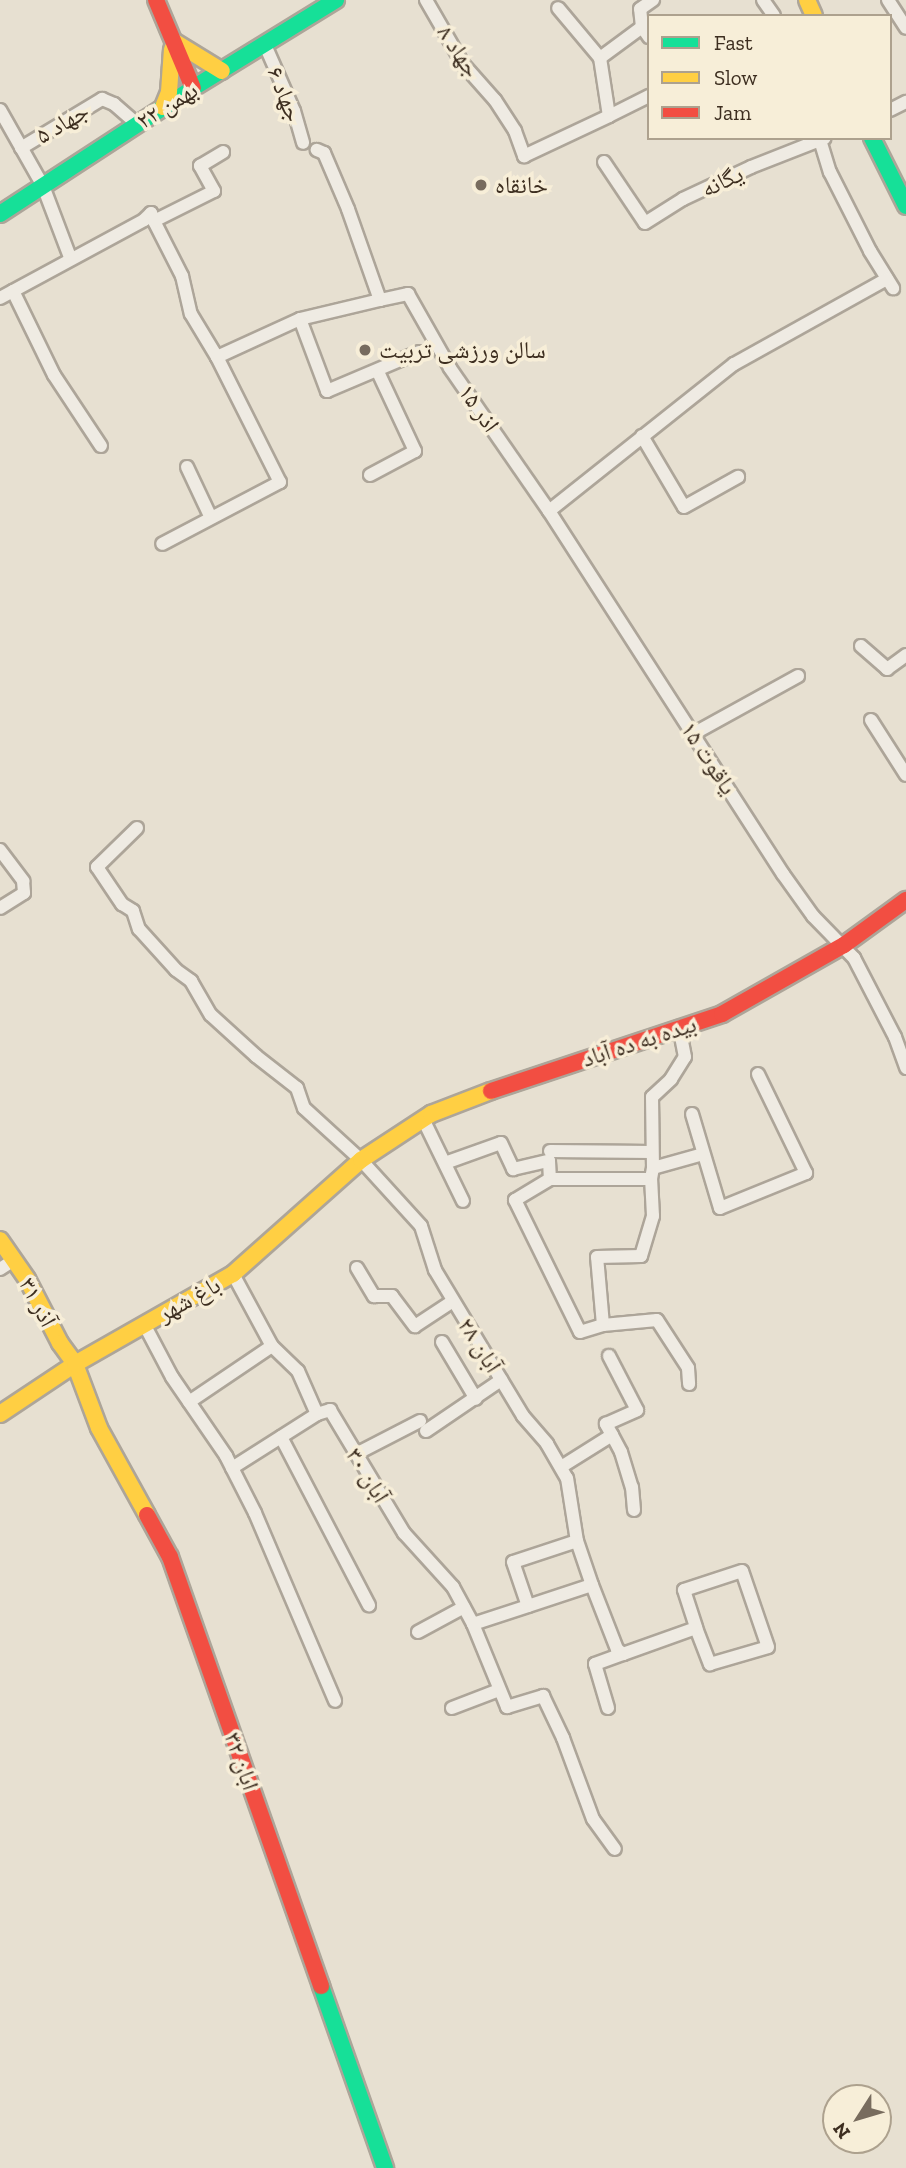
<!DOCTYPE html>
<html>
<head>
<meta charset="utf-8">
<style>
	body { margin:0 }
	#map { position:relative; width:906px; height:2168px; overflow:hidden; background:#e7e0d1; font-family:"Zilla Slab","Noto Naskh Arabic",serif }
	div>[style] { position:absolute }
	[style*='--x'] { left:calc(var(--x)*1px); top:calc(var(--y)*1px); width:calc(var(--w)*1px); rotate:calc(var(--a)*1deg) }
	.roads { filter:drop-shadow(2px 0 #ada599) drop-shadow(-2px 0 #ada599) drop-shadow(0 2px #ada599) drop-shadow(0 -2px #ada599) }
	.street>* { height:12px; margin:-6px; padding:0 6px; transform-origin:6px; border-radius:6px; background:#efebe3 }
	.fast>* { height:16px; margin:-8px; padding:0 8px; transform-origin:8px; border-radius:8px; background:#16e098 }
	.slow>* { height:16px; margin:-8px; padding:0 8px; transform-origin:8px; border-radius:8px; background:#ffcf43 }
	.jam>* { height:16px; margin:-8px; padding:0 8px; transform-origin:8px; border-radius:8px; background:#f24e42 }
	.dots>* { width:19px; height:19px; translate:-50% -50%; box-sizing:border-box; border:4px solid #f7eed8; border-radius:50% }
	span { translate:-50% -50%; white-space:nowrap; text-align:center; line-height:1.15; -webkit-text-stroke:7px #f7eed8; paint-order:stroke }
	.street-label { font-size:24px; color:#3d2e20 }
	.poi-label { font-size:24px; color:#3d2e20 }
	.left { translate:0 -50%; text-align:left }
	.legend { position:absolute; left:647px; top:14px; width:245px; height:126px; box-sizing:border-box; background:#f7eed8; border:2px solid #ada18e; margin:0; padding:9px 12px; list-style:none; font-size:21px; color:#3d2e20 }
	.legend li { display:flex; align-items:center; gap:14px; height:35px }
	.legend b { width:35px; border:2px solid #ada18e }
	.north { position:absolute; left:822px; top:2084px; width:70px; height:70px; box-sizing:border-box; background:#f7eed8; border:2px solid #ada18e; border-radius:50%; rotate:233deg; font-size:19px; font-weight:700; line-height:28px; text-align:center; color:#3d2e20 }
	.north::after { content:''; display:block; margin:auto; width:24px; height:32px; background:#786c5e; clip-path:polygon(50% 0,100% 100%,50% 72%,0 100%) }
</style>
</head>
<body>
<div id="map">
	<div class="roads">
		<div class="street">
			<div style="--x:426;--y:0;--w:74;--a:60"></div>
			<div style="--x:463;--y:64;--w:48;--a:48.4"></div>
			<div style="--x:495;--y:100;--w:37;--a:57"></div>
			<div style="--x:515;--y:131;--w:27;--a:70"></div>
			<div style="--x:524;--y:156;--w:94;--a:-25.2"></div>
			<div style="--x:609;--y:116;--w:59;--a:-98.8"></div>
			<div style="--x:600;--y:58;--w:65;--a:-130"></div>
			<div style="--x:763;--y:0;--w:19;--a:55"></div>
			<div style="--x:888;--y:0;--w:33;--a:57"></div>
			<div style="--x:649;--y:37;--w:12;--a:-125"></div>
			<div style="--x:642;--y:27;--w:18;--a:-96"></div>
			<div style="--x:640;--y:9;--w:16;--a:-35"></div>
			<div style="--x:265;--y:45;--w:72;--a:66.3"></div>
			<div style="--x:294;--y:111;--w:33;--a:74"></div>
			<div style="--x:600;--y:58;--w:52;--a:-36.4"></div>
			<div style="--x:0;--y:110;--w:87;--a:60.5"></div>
			<div style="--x:43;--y:186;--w:76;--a:69.2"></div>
			<div style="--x:890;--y:110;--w:18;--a:-27"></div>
			<div style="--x:609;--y:116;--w:45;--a:-26.6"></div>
			<div style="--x:820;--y:140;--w:34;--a:73"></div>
			<div style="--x:830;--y:172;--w:89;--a:63.1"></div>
			<div style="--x:870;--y:251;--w:44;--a:58.1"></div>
			<div style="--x:21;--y:148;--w:95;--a:-31.2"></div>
			<div style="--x:102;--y:99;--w:13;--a:23"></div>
			<div style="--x:114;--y:104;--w:30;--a:41"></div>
			<div style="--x:604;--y:162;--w:73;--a:56.1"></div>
			<div style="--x:645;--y:223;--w:45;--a:-32.3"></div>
			<div style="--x:683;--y:199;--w:75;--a:-25.2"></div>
			<div style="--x:751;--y:167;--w:79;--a:-21.4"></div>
			<div style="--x:154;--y:221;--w:62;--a:63"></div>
			<div style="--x:182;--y:276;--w:39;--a:77"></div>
			<div style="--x:191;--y:314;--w:50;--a:58.8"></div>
			<div style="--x:217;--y:357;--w:140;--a:63.3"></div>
			<div style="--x:280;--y:482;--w:133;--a:152.3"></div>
			<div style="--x:13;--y:291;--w:93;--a:64"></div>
			<div style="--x:54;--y:375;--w:85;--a:56.5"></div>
			<div style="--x:0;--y:298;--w:164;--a:-28.4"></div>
			<div style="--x:144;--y:220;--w:10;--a:-45"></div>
			<div style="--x:151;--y:213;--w:9;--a:69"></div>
			<div style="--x:154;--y:221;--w:67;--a:-26.6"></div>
			<div style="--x:214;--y:191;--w:29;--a:-119"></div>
			<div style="--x:200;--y:166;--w:27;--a:-31"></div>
			<div style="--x:380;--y:300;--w:29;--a:-12"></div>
			<div style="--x:408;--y:294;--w:85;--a:60.4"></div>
			<div style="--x:450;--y:368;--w:174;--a:55.3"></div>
			<div style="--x:549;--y:511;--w:432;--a:57.2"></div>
			<div style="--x:783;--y:874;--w:52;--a:54.5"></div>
			<div style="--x:813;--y:916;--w:59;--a:45.7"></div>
			<div style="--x:854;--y:958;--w:89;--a:62.6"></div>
			<div style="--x:895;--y:1037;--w:33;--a:70"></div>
			<div style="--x:300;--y:319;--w:82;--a:-13.4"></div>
			<div style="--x:380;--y:300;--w:96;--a:-109.4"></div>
			<div style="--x:348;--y:209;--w:61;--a:-113.2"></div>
			<div style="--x:324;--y:153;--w:8;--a:-157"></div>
			<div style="--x:217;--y:357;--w:91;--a:-24.6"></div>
			<div style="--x:300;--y:319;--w:77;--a:69.4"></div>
			<div style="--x:327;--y:391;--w:100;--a:-23"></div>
			<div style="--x:642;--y:436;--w:82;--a:59.4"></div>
			<div style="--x:684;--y:507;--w:62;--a:-29.1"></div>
			<div style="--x:187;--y:467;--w:56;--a:64.8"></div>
			<div style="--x:370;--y:475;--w:51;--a:-28.1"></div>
			<div style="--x:415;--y:451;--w:89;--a:-115.1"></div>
			<div style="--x:549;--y:511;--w:236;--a:-38.5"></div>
			<div style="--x:734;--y:364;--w:175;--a:-29.1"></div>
			<div style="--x:861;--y:646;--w:35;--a:41"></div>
			<div style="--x:887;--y:669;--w:24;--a:-36"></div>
			<div style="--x:871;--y:720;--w:65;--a:57.5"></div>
			<div style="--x:693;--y:734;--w:120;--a:-28.9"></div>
			<div style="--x:137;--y:828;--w:56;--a:135.7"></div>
			<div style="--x:97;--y:867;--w:45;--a:56"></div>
			<div style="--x:122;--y:904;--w:13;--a:32"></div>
			<div style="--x:133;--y:911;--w:19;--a:72"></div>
			<div style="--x:139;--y:929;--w:55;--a:47.9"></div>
			<div style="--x:176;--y:970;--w:19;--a:36"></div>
			<div style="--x:191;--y:981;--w:39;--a:60"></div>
			<div style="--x:211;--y:1015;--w:61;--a:42.3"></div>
			<div style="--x:256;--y:1056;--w:52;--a:38"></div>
			<div style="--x:297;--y:1088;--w:21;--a:71"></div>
			<div style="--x:304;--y:1108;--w:77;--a:42.4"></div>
			<div style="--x:361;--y:1160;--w:89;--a:47.7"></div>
			<div style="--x:421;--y:1226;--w:46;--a:72.3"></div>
			<div style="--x:435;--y:1270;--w:170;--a:58.9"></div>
			<div style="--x:523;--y:1416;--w:37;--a:49"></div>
			<div style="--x:547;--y:1444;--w:39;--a:60"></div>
			<div style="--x:567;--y:1478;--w:64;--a:81"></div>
			<div style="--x:0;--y:850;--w:39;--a:53"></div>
			<div style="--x:23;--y:881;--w:12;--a:85"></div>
			<div style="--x:24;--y:893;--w:28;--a:148"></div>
			<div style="--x:692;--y:1114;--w:98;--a:73.4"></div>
			<div style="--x:720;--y:1208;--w:93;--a:-22.1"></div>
			<div style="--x:806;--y:1173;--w:110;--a:-115.9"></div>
			<div style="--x:423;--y:1119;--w:91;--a:64"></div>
			<div style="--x:550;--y:1151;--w:102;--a:0.6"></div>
			<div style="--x:445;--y:1163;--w:59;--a:-19.7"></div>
			<div style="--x:501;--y:1143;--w:29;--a:65"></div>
			<div style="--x:513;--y:1169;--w:37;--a:-13"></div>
			<div style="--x:549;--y:1161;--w:18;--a:87"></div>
			<div style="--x:550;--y:1179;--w:101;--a:0"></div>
			<div style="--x:651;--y:1179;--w:11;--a:-80"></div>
			<div style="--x:653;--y:1168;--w:52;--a:-15.6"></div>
			<div style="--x:653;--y:1168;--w:71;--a:-90.8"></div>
			<div style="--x:652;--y:1097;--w:26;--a:-43"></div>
			<div style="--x:671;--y:1079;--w:26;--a:-58"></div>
			<div style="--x:685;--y:1057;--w:31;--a:-101"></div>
			<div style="--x:550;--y:1179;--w:41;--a:149"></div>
			<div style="--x:515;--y:1200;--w:147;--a:63.8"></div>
			<div style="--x:580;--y:1332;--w:24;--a:-17"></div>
			<div style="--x:603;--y:1325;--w:54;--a:-5.3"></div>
			<div style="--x:657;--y:1320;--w:57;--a:57.1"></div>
			<div style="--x:688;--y:1368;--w:16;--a:86"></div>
			<div style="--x:357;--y:1268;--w:33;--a:59"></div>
			<div style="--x:374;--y:1296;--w:18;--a:0"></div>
			<div style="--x:392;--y:1296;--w:38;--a:53"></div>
			<div style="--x:415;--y:1326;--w:45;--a:-33.3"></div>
			<div style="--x:0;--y:1269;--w:17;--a:-33"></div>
			<div style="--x:233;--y:1274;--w:82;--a:61.6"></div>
			<div style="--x:272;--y:1346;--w:36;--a:44"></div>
			<div style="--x:298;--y:1371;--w:47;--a:66.2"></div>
			<div style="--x:317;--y:1414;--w:14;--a:-17"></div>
			<div style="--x:330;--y:1410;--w:144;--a:59"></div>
			<div style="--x:404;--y:1533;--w:73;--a:47.8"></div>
			<div style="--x:453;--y:1587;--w:42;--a:61.6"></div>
			<div style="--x:473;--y:1624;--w:90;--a:67.7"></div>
			<div style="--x:507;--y:1707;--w:38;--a:-17"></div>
			<div style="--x:543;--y:1696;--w:47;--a:64.5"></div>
			<div style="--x:563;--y:1738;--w:86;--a:69.7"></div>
			<div style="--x:593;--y:1819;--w:37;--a:54"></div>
			<div style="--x:144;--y:1324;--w:60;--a:62.2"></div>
			<div style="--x:172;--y:1377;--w:96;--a:55.6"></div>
			<div style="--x:226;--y:1456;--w:64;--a:63"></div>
			<div style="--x:255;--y:1513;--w:204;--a:66.9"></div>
			<div style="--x:603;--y:1325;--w:68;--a:-95"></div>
			<div style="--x:597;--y:1257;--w:44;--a:-1.3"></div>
			<div style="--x:641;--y:1256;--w:42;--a:-73.3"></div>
			<div style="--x:653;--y:1216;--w:37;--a:-93"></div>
			<div style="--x:442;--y:1342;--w:66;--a:59.2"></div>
			<div style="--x:189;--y:1402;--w:100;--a:-34"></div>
			<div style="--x:426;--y:1431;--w:91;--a:-34.2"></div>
			<div style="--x:612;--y:1435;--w:19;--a:62"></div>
			<div style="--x:621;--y:1452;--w:37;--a:73"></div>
			<div style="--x:632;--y:1487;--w:23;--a:85"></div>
			<div style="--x:281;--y:1437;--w:190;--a:62.4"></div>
			<div style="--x:356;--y:1454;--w:72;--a:-27.3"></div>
			<div style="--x:561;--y:1467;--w:60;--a:-32.1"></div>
			<div style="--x:612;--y:1435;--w:13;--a:-119"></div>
			<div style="--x:606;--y:1424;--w:34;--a:-24"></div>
			<div style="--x:637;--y:1410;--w:61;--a:-117.4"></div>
			<div style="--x:232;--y:1468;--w:101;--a:-32.4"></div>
			<div style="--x:592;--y:1585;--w:69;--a:68.7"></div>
			<div style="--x:617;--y:1649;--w:8;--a:40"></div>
			<div style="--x:623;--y:1654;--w:77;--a:-19.6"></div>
			<div style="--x:696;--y:1628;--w:39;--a:69"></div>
			<div style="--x:710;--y:1664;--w:60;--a:-16.3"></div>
			<div style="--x:768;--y:1647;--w:80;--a:-108.9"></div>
			<div style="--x:742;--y:1571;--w:61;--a:161.9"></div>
			<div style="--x:684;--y:1590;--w:40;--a:72"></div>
			<div style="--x:473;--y:1624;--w:58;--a:-18.1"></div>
			<div style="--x:528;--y:1606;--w:67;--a:-18.2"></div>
			<div style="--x:592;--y:1585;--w:46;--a:-108.8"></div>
			<div style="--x:577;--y:1541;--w:67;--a:161.8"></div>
			<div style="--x:513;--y:1562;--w:46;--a:71.2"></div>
			<div style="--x:418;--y:1632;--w:52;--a:-28.5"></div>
			<div style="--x:452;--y:1708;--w:50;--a:-21"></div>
			<div style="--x:608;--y:1708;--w:46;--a:-106.5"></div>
			<div style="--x:595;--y:1664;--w:30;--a:-20"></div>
		</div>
		<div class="fast">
			<div style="--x:872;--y:138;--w:76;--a:63.4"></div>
			<div style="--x:0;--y:214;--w:230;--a:-33.1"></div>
			<div style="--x:193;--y:88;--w:168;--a:-31.6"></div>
			<div style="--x:321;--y:1986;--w:193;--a:70.6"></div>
		</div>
		<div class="slow">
			<div style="--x:807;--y:0;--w:17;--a:66"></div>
			<div style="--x:175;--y:42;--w:55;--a:31.7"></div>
			<div style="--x:163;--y:107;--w:16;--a:-68"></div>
			<div style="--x:169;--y:92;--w:43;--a:-86"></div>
			<div style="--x:0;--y:1240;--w:47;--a:55.3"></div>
			<div style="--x:27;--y:1279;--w:72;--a:62.7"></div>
			<div style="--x:60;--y:1343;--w:26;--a:54"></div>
			<div style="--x:75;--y:1364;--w:68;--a:69.4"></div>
			<div style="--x:99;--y:1428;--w:99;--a:61.1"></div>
			<div style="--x:0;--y:1414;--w:90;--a:-33.7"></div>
			<div style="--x:75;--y:1364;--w:182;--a:-29.7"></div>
			<div style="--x:233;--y:1274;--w:171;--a:-41.7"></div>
			<div style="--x:361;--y:1160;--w:84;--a:-33.3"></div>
			<div style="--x:431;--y:1114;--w:64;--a:-21"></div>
		</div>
		<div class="jam">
			<div style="--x:156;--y:0;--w:95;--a:67.2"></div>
			<div style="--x:491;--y:1091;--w:243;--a:-18.4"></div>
			<div style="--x:722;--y:1014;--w:140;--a:-29.5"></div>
			<div style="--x:844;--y:945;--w:77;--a:-36"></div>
			<div style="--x:147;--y:1515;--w:48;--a:61.3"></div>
			<div style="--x:170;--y:1557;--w:455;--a:70.6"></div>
		</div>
	</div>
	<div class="dots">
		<div style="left:481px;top:185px;background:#786c5e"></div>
		<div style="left:365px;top:350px;background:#786c5e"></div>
	</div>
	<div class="street-label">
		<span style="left:459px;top:51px;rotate:56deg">جهاد ۸</span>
		<span style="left:285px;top:94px;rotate:68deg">جهاد ۶</span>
		<span style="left:167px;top:105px;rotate:-32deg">۲۲ بهمن</span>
		<span style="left:62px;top:123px;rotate:-31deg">جهاد ۵</span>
		<span style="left:722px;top:181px;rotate:-25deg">یگانه</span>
		<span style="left:479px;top:408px;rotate:55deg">اذر ۱۵</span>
		<span style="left:709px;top:758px;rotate:57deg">یاقوت ۱۵</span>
		<span style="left:639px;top:1041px;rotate:-18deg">بیده به ده آباد</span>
		<span style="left:189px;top:1299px;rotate:-29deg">باغ شهر</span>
		<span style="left:38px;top:1302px;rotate:62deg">آذر ۳۱</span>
		<span style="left:480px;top:1345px;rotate:58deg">آبان ۲۸</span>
		<span style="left:368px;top:1475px;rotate:59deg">آبان ۳۰</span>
		<span style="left:242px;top:1761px;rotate:71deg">ابان ۳۲</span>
	</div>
	<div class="poi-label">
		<span class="left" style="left:495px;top:185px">خانقاه</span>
		<span class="left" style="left:379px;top:350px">سالن ورزشی تربیت</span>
	</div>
	<ul class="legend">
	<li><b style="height:9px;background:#16e098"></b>Fast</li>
	<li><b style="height:9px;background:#ffcf43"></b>Slow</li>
	<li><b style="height:9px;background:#f24e42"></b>Jam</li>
	</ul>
	<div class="north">N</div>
</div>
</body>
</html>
